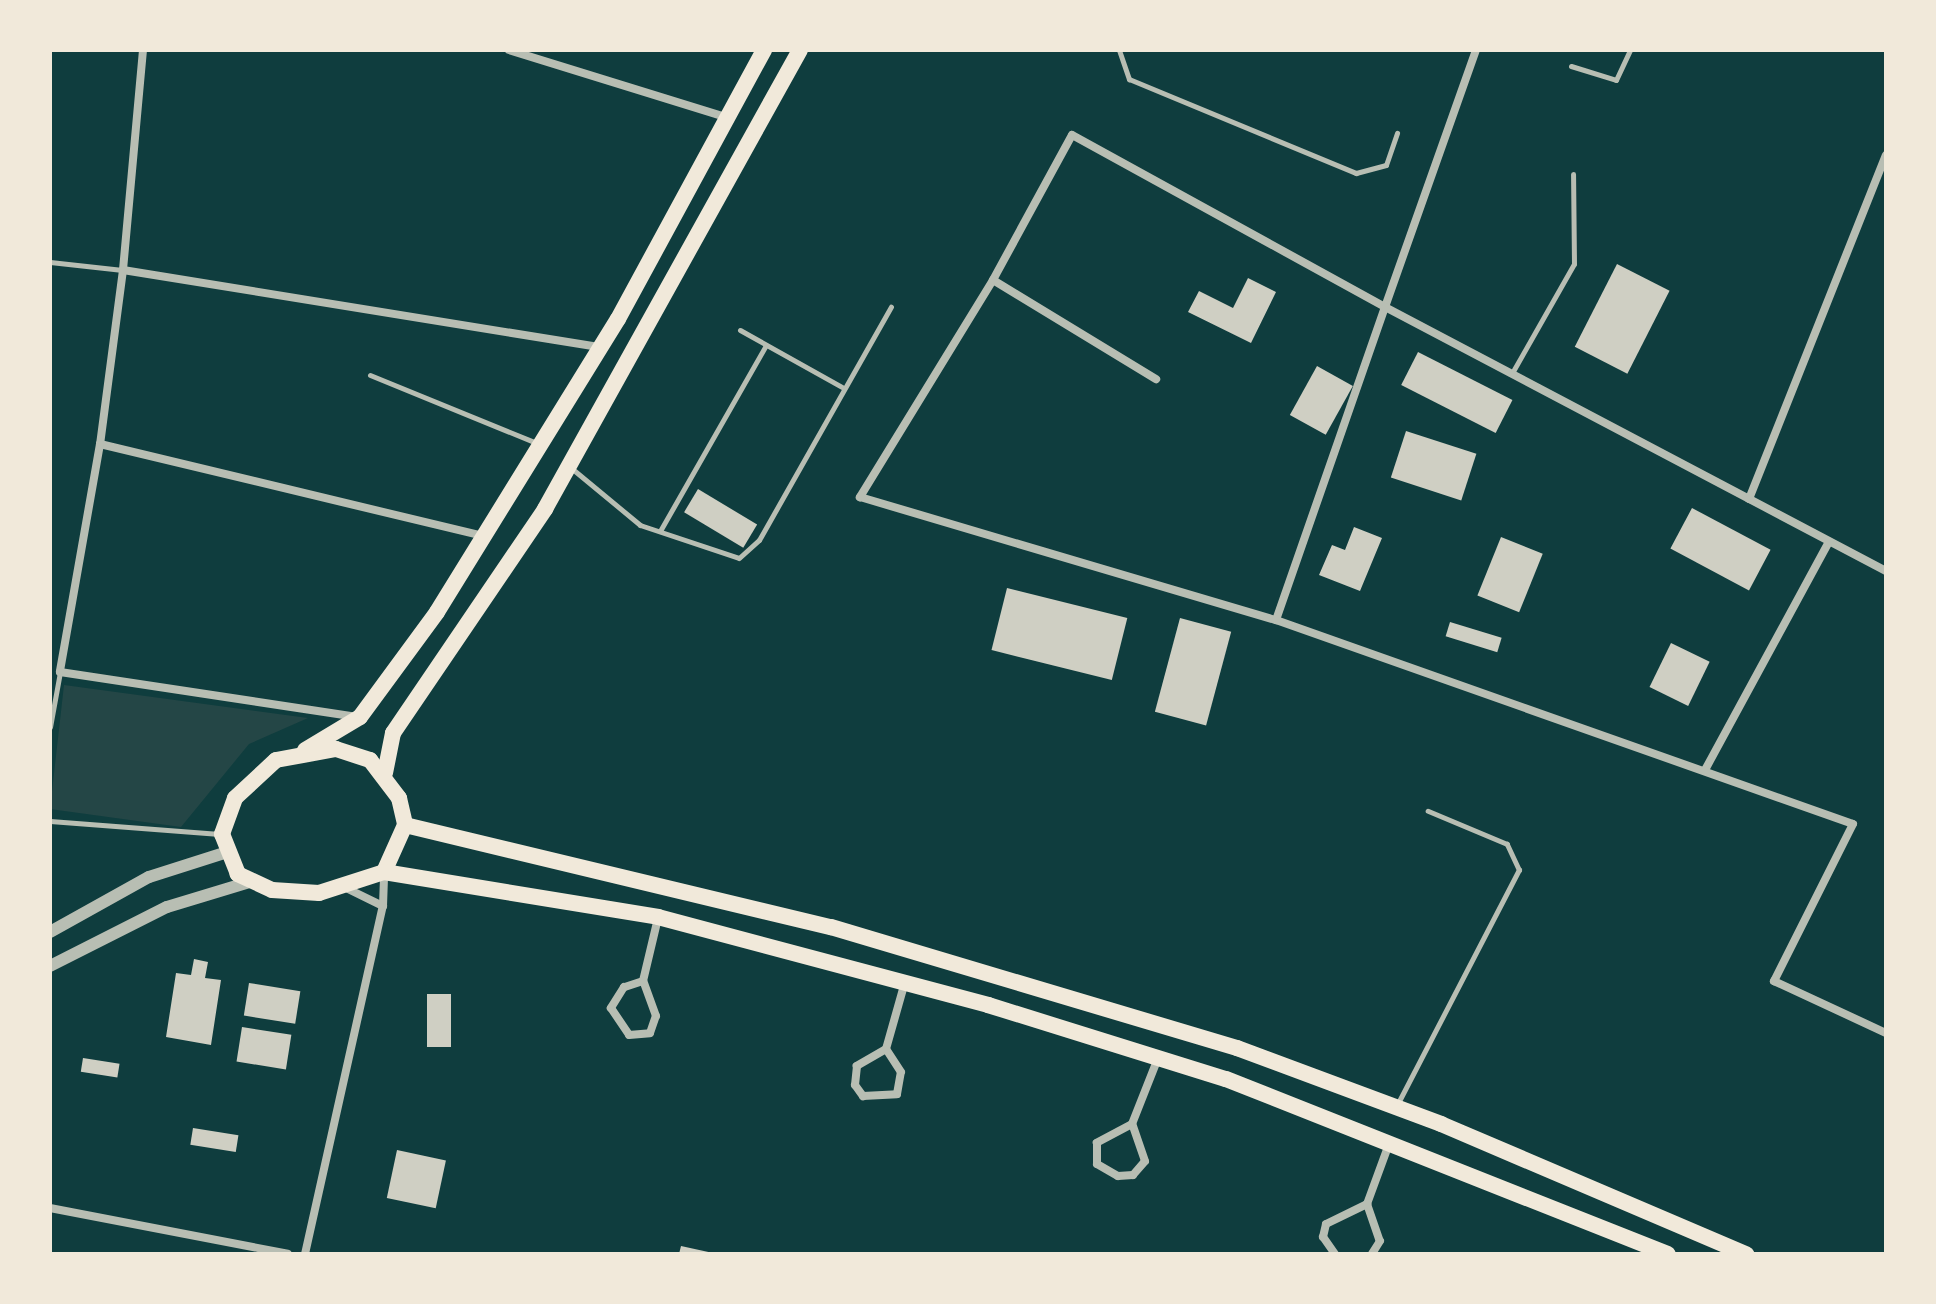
<!DOCTYPE html>
<html>
<head>
<meta charset="utf-8">
<style>
	body { margin:0 }
	#map { position:relative; width:1936px; height:1304px; overflow:hidden; background:#0f3d3e; font-family:Figtree,sans-serif }
	div>[style] { position:absolute }
	[style*='--x'] { left:calc(var(--x)*1px); top:calc(var(--y)*1px); width:calc(var(--w)*1px); rotate:calc(var(--a)*1deg) }
	.green>* { inset:0; background:#244646 }
	.building>* { inset:0; background:#cfcfc3; transform-origin:0 0 }
	.service>* { height:5px; margin:-2.5px; padding:0 2.5px; transform-origin:2.5px; border-radius:2.5px; background:#b8beb3 }
	.minor>* { height:8px; margin:-4px; padding:0 4px; transform-origin:4px; border-radius:4px; background:#b8beb3 }
	.tertiary>* { height:12px; margin:-6px; padding:0 6px; transform-origin:6px; border-radius:6px; background:#b8beb3 }
	.primary>* { height:16px; margin:-8px; padding:0 8px; transform-origin:8px; border-radius:8px; background:#f1e9da }
	span { translate:-50% -50%; white-space:nowrap; text-align:center; line-height:1.15; -webkit-text-stroke:6px #f1e9da; paint-order:stroke }
	.frame { position:absolute; inset:0; border:52px solid #f1e9da; pointer-events:none }
</style>
</head>
<body>
<div id="map">
	<div class="green">
		<div style="clip-path:polygon(64px 685px,308px 718px,249px 744px,181px 827px,50px 809px)"></div>
	</div>
	<div class="building">
		<div style="left:1617px;top:264px;width:59px;height:93px;rotate:27deg"></div>
		<div style="clip-path:polygon(1248px 278px,1276px 292px,1251px 343px,1188px 312px,1199px 291px,1233px 308px)"></div>
		<div style="left:1418px;top:352px;width:106px;height:37px;rotate:27deg"></div>
		<div style="left:1317px;top:366px;width:41px;height:56px;rotate:29deg"></div>
		<div style="left:1406px;top:431px;width:74px;height:49px;rotate:18deg"></div>
		<div style="left:698px;top:489px;width:69px;height:27px;rotate:31deg"></div>
		<div style="left:1692px;top:508px;width:89px;height:46px;rotate:28deg"></div>
		<div style="clip-path:polygon(1354px 527px,1382px 538px,1360px 591px,1319px 575px,1332px 545px,1345px 550px)"></div>
		<div style="left:1501px;top:537px;width:45px;height:63px;rotate:22deg"></div>
		<div style="left:1007px;top:588px;width:124px;height:64px;rotate:14deg"></div>
		<div style="left:1180px;top:618px;width:53px;height:97px;rotate:15deg"></div>
		<div style="left:1450px;top:622px;width:54px;height:15px;rotate:17deg"></div>
		<div style="left:1671px;top:643px;width:43px;height:49px;rotate:26deg"></div>
		<div style="clip-path:polygon(194px 959px,208px 962px,205px 978px,221px 980px,211px 1045px,166px 1037px,176px 973px,191px 975px)"></div>
		<div style="left:249px;top:983px;width:52px;height:33px;rotate:9deg"></div>
		<div style="left:427px;top:994px;width:24px;height:53px"></div>
		<div style="left:242px;top:1027px;width:50px;height:35px;rotate:9deg"></div>
		<div style="left:83px;top:1058px;width:37px;height:14px;rotate:9deg"></div>
		<div style="left:193px;top:1128px;width:46px;height:17px;rotate:9deg"></div>
		<div style="left:397px;top:1150px;width:50px;height:49px;rotate:12deg"></div>
		<div style="clip-path:polygon(681px 1246px,713px 1253px,713px 1254px,679px 1254px)"></div>
	</div>
	<div class="service">
		<div style="--x:1119;--y:50;--w:31;--a:71"></div>
		<div style="--x:1129;--y:79;--w:246;--a:22.5"></div>
		<div style="--x:1356;--y:173;--w:31;--a:-15"></div>
		<div style="--x:1386;--y:165;--w:34;--a:-71"></div>
		<div style="--x:1571;--y:66;--w:47;--a:17.3"></div>
		<div style="--x:1616;--y:80;--w:33;--a:-65"></div>
		<div style="--x:50;--y:262;--w:73;--a:6.3"></div>
		<div style="--x:740;--y:330;--w:117;--a:29.2"></div>
		<div style="--x:1512;--y:373;--w:125;--a:-60.4"></div>
		<div style="--x:1574;--y:264;--w:90;--a:-90.6"></div>
		<div style="--x:370;--y:375;--w:183;--a:22.2"></div>
		<div style="--x:570;--y:467;--w:91;--a:39.6"></div>
		<div style="--x:640;--y:525;--w:104;--a:18.4"></div>
		<div style="--x:739;--y:558;--w:27;--a:-42"></div>
		<div style="--x:759;--y:540;--w:268;--a:-60.5"></div>
		<div style="--x:660;--y:531;--w:214;--a:-60.3"></div>
		<div style="--x:50;--y:727;--w:56;--a:-79.7"></div>
		<div style="--x:50;--y:821;--w:170;--a:4.4"></div>
		<div style="--x:1398;--y:1103;--w:263;--a:-62.6"></div>
		<div style="--x:1519;--y:870;--w:29;--a:-115"></div>
		<div style="--x:1507;--y:844;--w:86;--a:-157.3"></div>
	</div>
	<div class="minor">
		<div style="--x:143;--y:50;--w:221;--a:95.2"></div>
		<div style="--x:123;--y:270;--w:482;--a:9.2"></div>
		<div style="--x:509;--y:50;--w:227;--a:17.2"></div>
		<div style="--x:1476;--y:50;--w:273;--a:109.5"></div>
		<div style="--x:1385;--y:307;--w:357;--a:-151.2"></div>
		<div style="--x:1072;--y:135;--w:165;--a:118.6"></div>
		<div style="--x:993;--y:280;--w:255;--a:121.5"></div>
		<div style="--x:860;--y:497;--w:434;--a:16.5"></div>
		<div style="--x:1276;--y:620;--w:612;--a:19.47"></div>
		<div style="--x:1853;--y:824;--w:176;--a:116.7"></div>
		<div style="--x:1774;--y:981;--w:123;--a:24.9"></div>
		<div style="--x:123;--y:270;--w:176;--a:97.5"></div>
		<div style="--x:100;--y:444;--w:395;--a:13.5"></div>
		<div style="--x:993;--y:280;--w:191;--a:31.3"></div>
		<div style="--x:100;--y:444;--w:231;--a:100"></div>
		<div style="--x:60;--y:672;--w:299;--a:8.6"></div>
		<div style="--x:1749;--y:499;--w:370;--a:-68.3"></div>
		<div style="--x:1276;--y:620;--w:331;--a:-70.8"></div>
		<div style="--x:1385;--y:307;--w:566;--a:27.79"></div>
		<div style="--x:1705;--y:770;--w:260;--a:-61.5"></div>
		<div style="--x:348;--y:889;--w:39;--a:26"></div>
		<div style="--x:643;--y:981;--w:20;--a:162"></div>
		<div style="--x:624;--y:987;--w:25;--a:122"></div>
		<div style="--x:611;--y:1008;--w:32;--a:56"></div>
		<div style="--x:629;--y:1035;--w:21;--a:-5"></div>
		<div style="--x:650;--y:1033;--w:18;--a:-71"></div>
		<div style="--x:656;--y:1016;--w:37;--a:-110"></div>
		<div style="--x:643;--y:981;--w:65;--a:-76.6"></div>
		<div style="--x:886;--y:1049;--w:34;--a:150"></div>
		<div style="--x:857;--y:1066;--w:19;--a:96"></div>
		<div style="--x:855;--y:1085;--w:14;--a:54"></div>
		<div style="--x:863;--y:1096;--w:34;--a:-3"></div>
		<div style="--x:897;--y:1094;--w:22;--a:-80"></div>
		<div style="--x:901;--y:1072;--w:27;--a:-123"></div>
		<div style="--x:886;--y:1049;--w:70;--a:-74.2"></div>
		<div style="--x:1132;--y:1124;--w:40;--a:152"></div>
		<div style="--x:1097;--y:1143;--w:21;--a:90"></div>
		<div style="--x:1097;--y:1164;--w:24;--a:30"></div>
		<div style="--x:1118;--y:1176;--w:15;--a:-4"></div>
		<div style="--x:1133;--y:1175;--w:18;--a:-49"></div>
		<div style="--x:1145;--y:1161;--w:39;--a:-109"></div>
		<div style="--x:1132;--y:1124;--w:71;--a:-68.5"></div>
		<div style="--x:1367;--y:1204;--w:67;--a:-69.9"></div>
		<div style="--x:1367;--y:1204;--w:39;--a:71"></div>
		<div style="--x:1380;--y:1241;--w:15;--a:122"></div>
		<div style="--x:50;--y:1208;--w:242;--a:10.9"></div>
		<div style="--x:305;--y:1254;--w:357;--a:-77.4"></div>
		<div style="--x:383;--y:906;--w:33;--a:-88"></div>
		<div style="--x:1335;--y:1254;--w:21;--a:-125"></div>
		<div style="--x:1323;--y:1237;--w:13;--a:-77"></div>
		<div style="--x:1326;--y:1224;--w:46;--a:-26"></div>
	</div>
	<div class="tertiary">
		<div style="--x:50;--y:932;--w:113;--a:-29.1"></div>
		<div style="--x:149;--y:877;--w:79;--a:-17.7"></div>
		<div style="--x:50;--y:966;--w:131;--a:-26.8"></div>
		<div style="--x:167;--y:907;--w:87;--a:-16.8"></div>
	</div>
	<div class="primary">
		<div style="--x:336;--y:749;--w:36;--a:18"></div>
		<div style="--x:370;--y:760;--w:48;--a:52.7"></div>
		<div style="--x:399;--y:798;--w:28;--a:77"></div>
		<div style="--x:405;--y:825;--w:51;--a:114.1"></div>
		<div style="--x:384;--y:872;--w:68;--a:162.1"></div>
		<div style="--x:319;--y:893;--w:47;--a:-176.3"></div>
		<div style="--x:272;--y:890;--w:38;--a:-155"></div>
		<div style="--x:238;--y:874;--w:43;--a:-111.8"></div>
		<div style="--x:222;--y:834;--w:38;--a:-70"></div>
		<div style="--x:235;--y:798;--w:56;--a:-42.8"></div>
		<div style="--x:276;--y:760;--w:61;--a:-10.4"></div>
		<div style="--x:305;--y:750;--w:64;--a:-31"></div>
		<div style="--x:360;--y:717;--w:130;--a:-53.7"></div>
		<div style="--x:437;--y:612;--w:344;--a:-58.3"></div>
		<div style="--x:618;--y:319;--w:306;--a:-61.5"></div>
		<div style="--x:385;--y:773;--w:41;--a:-78.7"></div>
		<div style="--x:393;--y:733;--w:271;--a:-55.8"></div>
		<div style="--x:545;--y:509;--w:525;--a:-60.95"></div>
		<div style="--x:405;--y:825;--w:438;--a:13.5"></div>
		<div style="--x:831;--y:927;--w:424;--a:16.6"></div>
		<div style="--x:1237;--y:1048;--w:218;--a:20.4"></div>
		<div style="--x:1441;--y:1124;--w:332;--a:23.1"></div>
		<div style="--x:384;--y:872;--w:278;--a:9.3"></div>
		<div style="--x:658;--y:917;--w:342;--a:14.9"></div>
		<div style="--x:988;--y:1005;--w:249;--a:17.3"></div>
		<div style="--x:1226;--y:1079;--w:475;--a:21.6"></div>
	</div>
	<div class="frame"></div>
</div>
</body>
</html>
